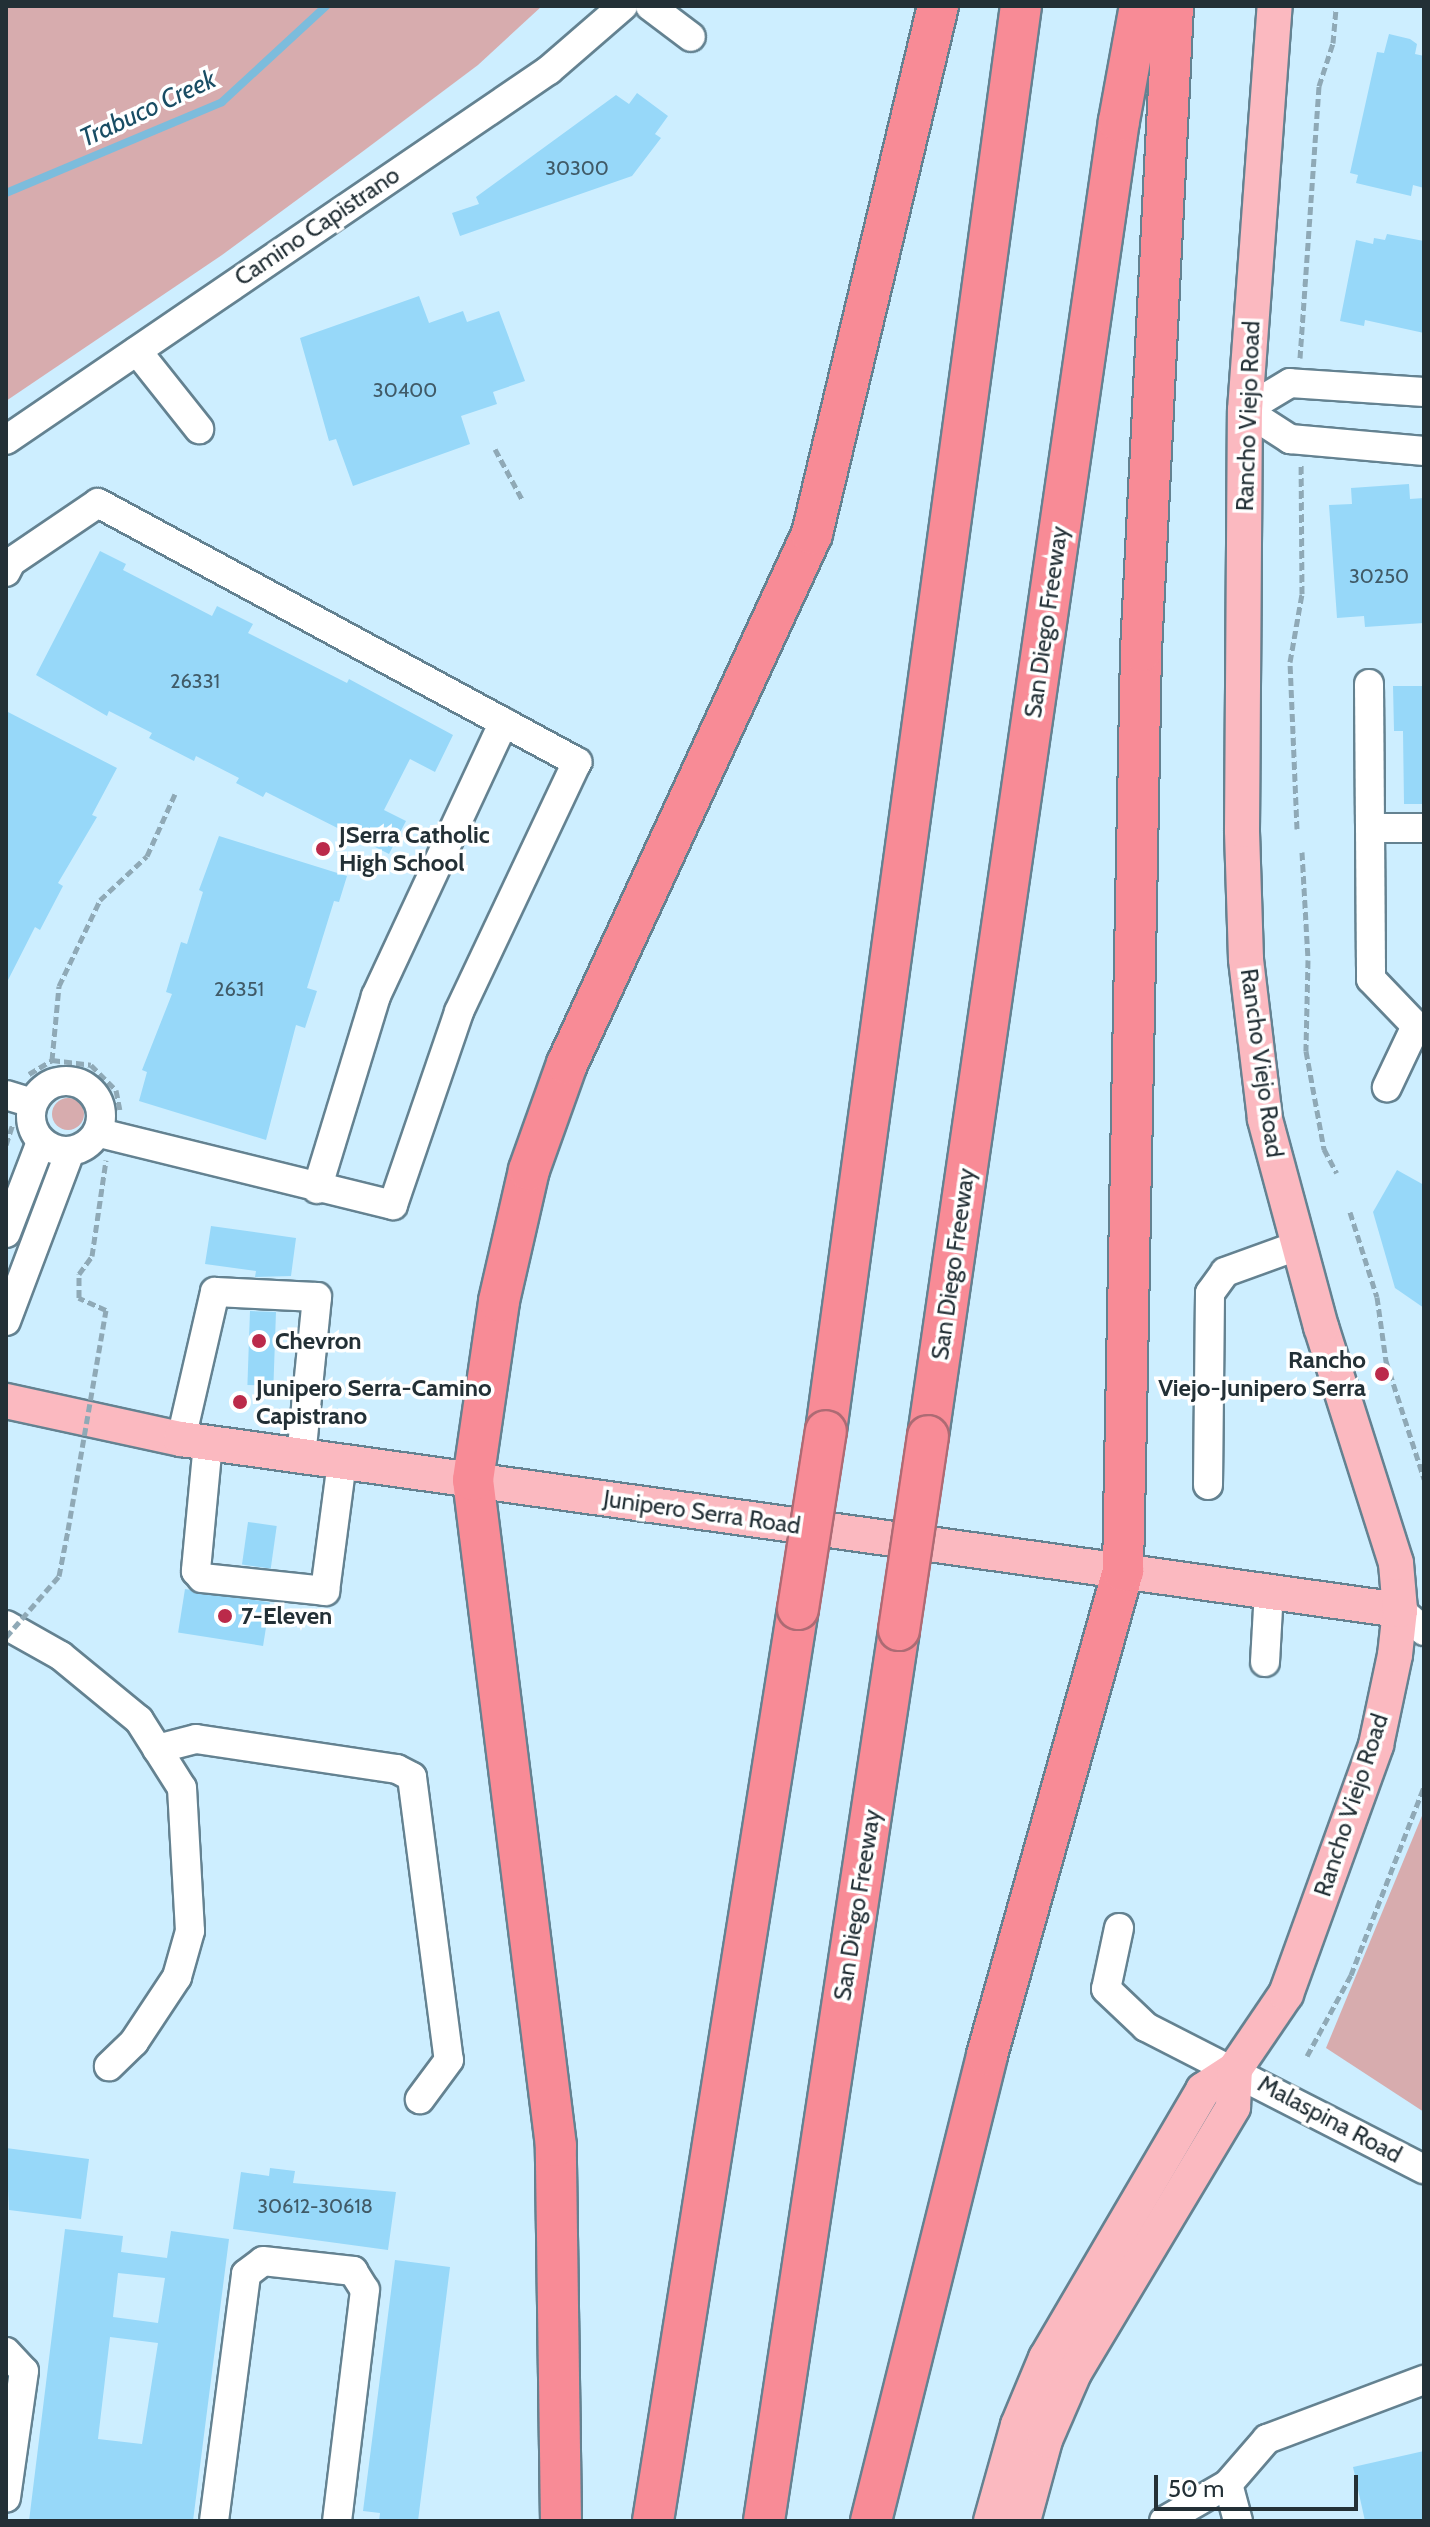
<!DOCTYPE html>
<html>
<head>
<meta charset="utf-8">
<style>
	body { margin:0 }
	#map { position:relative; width:1430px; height:2527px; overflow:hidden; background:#cdeeff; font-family:Cabin,sans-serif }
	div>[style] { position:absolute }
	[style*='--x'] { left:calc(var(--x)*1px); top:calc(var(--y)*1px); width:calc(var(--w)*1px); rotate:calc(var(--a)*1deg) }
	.green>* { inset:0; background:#d7acae }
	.round { border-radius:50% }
	.stream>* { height:8px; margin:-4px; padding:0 4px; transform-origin:4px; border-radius:4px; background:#7cbcdc }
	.building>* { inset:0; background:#97d8f9; transform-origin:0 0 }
	.path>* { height:5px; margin-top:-2.5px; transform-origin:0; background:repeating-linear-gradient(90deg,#8fa9b6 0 8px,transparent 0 12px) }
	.roads { filter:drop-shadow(2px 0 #648291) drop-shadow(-2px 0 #648291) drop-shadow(0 2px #648291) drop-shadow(0 -2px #648291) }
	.minor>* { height:28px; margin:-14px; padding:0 14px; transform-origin:14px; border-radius:14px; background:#fff }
	.minor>.ring { margin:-14px; padding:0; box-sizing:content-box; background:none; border:28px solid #fff; border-radius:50% }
	.major>* { height:34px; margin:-17px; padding:0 17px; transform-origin:17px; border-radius:17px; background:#fbb9c0 }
	.highway>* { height:40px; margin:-20px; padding:0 20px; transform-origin:20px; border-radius:20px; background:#f88b96 }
	.path-bridge>* { height:5px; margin-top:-2.5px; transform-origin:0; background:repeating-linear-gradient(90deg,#8fa9b6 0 8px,transparent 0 12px) }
	.bridges { filter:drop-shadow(2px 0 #ad6b74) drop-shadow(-2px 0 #ad6b74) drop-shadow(0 2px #ad6b74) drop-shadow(0 -2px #ad6b74) }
	.highway-bridge>* { height:40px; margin:-20px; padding:0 20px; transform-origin:20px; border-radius:20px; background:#f88b96 }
	.dots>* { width:22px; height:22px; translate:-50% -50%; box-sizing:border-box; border:4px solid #fff; border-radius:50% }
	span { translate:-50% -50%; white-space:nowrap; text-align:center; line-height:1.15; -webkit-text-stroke:7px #fff; paint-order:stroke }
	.number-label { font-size:20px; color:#405a67 }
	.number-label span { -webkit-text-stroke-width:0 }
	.street-label { font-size:24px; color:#233036 }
	.poi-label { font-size:24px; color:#233036; font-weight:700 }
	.left { translate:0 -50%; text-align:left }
	.right { translate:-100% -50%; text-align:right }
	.water-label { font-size:26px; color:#194d64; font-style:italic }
	.frame { position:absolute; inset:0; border:8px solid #233036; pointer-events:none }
	.scale { position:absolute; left:1154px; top:2475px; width:204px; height:36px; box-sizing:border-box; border:4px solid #233036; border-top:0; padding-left:10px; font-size:24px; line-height:28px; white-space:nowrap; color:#233036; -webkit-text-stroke:6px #fff; paint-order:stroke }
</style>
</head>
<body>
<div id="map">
	<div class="green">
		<div style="clip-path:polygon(6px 6px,542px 6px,478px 65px,362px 152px,222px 255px,6px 401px)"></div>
		<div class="round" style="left:52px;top:1098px;width:32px;height:32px"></div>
		<div style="clip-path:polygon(1424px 1811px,1424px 2112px,1326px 2048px)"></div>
	</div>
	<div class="stream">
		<div style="--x:6;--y:193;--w:234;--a:-22.8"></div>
		<div style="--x:222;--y:102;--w:142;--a:-42.7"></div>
	</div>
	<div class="building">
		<div style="clip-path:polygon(1389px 34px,1410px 39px,1417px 44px,1415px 54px,1424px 56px,1424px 188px,1413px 185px,1411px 196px,1356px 183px,1358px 175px,1350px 173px,1377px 52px,1384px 53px)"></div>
		<div style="clip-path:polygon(637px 93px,668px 116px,655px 134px,661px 138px,632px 176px,460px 236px,452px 213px,479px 204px,476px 197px,616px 95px,629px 104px)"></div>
		<div style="clip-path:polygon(1387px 234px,1424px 241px,1424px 333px,1365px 320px,1364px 326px,1340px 321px,1356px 240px,1373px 244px,1374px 238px,1385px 240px)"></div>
		<div style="clip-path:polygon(419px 296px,429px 323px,463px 311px,467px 322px,499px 311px,525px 381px,493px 392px,497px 404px,461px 416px,470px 444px,353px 486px,336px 439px,329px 441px,300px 338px)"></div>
		<div style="clip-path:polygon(1409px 484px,1410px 499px,1424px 498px,1424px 623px,1365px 627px,1364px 616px,1337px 618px,1329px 505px,1352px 504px,1351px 488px)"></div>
		<div style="clip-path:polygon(100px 551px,126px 564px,123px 570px,212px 616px,217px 606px,253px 624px,248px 633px,347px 683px,349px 679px,453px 735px,435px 772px,410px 759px,384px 810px,406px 821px,389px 854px,266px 792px,263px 797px,236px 783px,239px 778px,196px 756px,194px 761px,149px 738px,152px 733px,109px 711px,107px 716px,36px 675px)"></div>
		<div style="clip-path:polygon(1393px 686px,1424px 686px,1424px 804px,1404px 804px,1403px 731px,1394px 731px)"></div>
		<div style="clip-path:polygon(6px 711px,117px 768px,92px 815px,97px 817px,58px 883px,63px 886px,40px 930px,35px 927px,6px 984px)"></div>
		<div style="clip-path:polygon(219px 836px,347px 876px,339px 902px,334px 901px,307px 988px,317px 991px,305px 1028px,296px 1025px,266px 1140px,139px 1101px,147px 1072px,142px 1070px,172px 994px,166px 992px,181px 942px,187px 944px,203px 892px,199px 890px)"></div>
		<div style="clip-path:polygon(1397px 1170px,1424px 1185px,1424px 1308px,1395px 1288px,1373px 1212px)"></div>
		<div style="clip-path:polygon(211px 1226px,296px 1238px,291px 1276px,255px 1277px,256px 1271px,205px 1264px)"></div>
		<div style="left:250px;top:1311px;width:26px;height:74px;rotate:2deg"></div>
		<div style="left:248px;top:1522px;width:29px;height:43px;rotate:8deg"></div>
		<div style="left:185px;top:1589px;width:86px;height:44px;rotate:9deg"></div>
		<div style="clip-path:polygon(6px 2148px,89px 2159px,81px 2219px,9px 2210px)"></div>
		<div style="clip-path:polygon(270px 2168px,295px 2171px,293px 2183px,396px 2192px,388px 2250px,233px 2229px,241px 2172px,269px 2176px)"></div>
		<div style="clip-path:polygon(evenodd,65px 2229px,123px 2236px,121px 2252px,167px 2258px,171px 2231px,229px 2239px,193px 2521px,29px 2521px,65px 2229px,118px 2273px,165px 2278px,158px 2323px,113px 2317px,118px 2273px,65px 2229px,110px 2337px,158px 2343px,142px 2444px,98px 2439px,110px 2337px)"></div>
		<div style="clip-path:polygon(395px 2260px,450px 2267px,418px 2521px,379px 2521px,380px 2513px,363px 2511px)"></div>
		<div style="clip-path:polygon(1424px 2451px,1424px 2521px,1365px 2521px,1353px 2467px)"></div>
	</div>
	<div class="path">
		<div style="--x:1300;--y:358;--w:273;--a:-86"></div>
		<div style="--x:1319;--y:86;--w:45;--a:-72"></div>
		<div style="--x:1333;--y:43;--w:37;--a:-85"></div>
		<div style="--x:495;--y:449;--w:59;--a:61.7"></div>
		<div style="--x:1297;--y:829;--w:167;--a:-92.4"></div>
		<div style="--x:1290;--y:662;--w:69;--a:-80"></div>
		<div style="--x:1302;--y:594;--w:130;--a:-90.4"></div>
		<div style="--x:1302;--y:852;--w:108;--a:86.8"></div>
		<div style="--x:1308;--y:960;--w:91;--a:91.3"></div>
		<div style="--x:1306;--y:1051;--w:100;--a:79.6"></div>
		<div style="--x:1324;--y:1149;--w:27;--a:62"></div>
		<div style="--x:52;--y:1060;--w:74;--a:-84.6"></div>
		<div style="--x:59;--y:986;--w:95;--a:-64.5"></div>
		<div style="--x:100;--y:900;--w:64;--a:-43.1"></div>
		<div style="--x:147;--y:856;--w:68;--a:-65.7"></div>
		<div style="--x:29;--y:1074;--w:27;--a:-31"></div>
		<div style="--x:52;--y:1060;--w:39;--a:7"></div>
		<div style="--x:91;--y:1065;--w:35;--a:45"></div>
		<div style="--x:116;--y:1090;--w:20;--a:79"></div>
		<div style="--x:6;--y:1145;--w:23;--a:-72"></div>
		<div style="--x:1350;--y:1212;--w:89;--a:72.4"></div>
		<div style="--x:1377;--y:1297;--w:65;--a:82"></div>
		<div style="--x:1386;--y:1361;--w:124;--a:72.1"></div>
		<div style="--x:106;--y:1310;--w:30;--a:-156"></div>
		<div style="--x:79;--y:1298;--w:24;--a:-90"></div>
		<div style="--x:79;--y:1274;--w:22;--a:-54"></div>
		<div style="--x:92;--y:1256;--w:97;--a:-81.7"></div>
		<div style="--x:59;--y:1576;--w:47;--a:-78.9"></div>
		<div style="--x:1307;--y:2056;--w:92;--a:-61.5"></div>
		<div style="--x:1351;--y:1975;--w:202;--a:-68.8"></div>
	</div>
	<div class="roads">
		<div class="minor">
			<div style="--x:650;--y:6;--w:51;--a:37.1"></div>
			<div style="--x:137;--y:351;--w:100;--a:51.5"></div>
			<div style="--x:1424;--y:392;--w:134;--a:-176.2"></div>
			<div style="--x:1290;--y:383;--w:52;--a:149"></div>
			<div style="--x:1245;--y:410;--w:54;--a:32.8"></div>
			<div style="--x:1290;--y:439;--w:135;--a:5.1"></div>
			<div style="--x:6;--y:440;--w:657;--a:-34.27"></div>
			<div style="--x:549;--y:70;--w:98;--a:-40.9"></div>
			<div style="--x:6;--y:572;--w:11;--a:-63"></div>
			<div style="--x:11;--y:562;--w:105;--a:-34.1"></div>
			<div style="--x:98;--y:503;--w:545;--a:28.4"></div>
			<div style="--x:577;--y:762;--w:276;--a:115.3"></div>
			<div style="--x:459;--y:1012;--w:204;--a:108.9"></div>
			<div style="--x:393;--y:1205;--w:303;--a:-166.2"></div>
			<div style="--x:1369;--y:684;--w:295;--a:89.6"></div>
			<div style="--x:1371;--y:979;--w:65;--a:46.2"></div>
			<div style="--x:1416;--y:1026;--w:68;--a:115.4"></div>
			<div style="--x:1370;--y:828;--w:54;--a:0"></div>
			<div class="ring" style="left:31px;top:1081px;width:42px;height:42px"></div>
			<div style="--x:6;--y:1095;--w:28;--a:17"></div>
			<div style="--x:317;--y:1189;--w:202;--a:-73"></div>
			<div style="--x:376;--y:996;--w:302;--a:-65"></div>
			<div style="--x:6;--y:1233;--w:97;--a:-69"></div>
			<div style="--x:6;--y:1321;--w:181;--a:-69.3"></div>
			<div style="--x:181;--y:1439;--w:151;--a:-77"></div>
			<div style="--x:215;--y:1292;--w:102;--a:2.8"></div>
			<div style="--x:317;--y:1297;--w:160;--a:95.7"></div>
			<div style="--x:208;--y:1443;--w:129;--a:95.4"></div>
			<div style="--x:196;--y:1571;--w:9;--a:49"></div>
			<div style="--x:202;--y:1578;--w:124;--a:6"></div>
			<div style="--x:325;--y:1591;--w:130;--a:-82.5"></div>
			<div style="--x:1208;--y:1485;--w:192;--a:-89.4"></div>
			<div style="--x:1210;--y:1293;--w:26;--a:-54"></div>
			<div style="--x:1225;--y:1272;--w:77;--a:-19.9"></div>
			<div style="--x:1400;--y:1610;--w:32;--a:41"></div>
			<div style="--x:6;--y:1625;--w:63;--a:29.4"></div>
			<div style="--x:61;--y:1656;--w:101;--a:39.4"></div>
			<div style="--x:139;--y:1720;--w:80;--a:57.7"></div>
			<div style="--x:182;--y:1788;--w:143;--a:86.8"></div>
			<div style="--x:190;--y:1931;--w:48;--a:105.8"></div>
			<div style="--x:177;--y:1977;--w:78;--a:123.5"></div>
			<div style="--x:134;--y:2042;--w:35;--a:136"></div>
			<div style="--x:1265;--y:1662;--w:71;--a:-86.8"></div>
			<div style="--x:157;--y:1749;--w:40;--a:-14.4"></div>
			<div style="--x:196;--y:1739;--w:203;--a:8.5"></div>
			<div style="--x:397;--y:1769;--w:17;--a:28"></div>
			<div style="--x:412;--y:1777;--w:285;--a:82.6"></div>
			<div style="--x:449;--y:2060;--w:49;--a:126.6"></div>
			<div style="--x:1119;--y:1928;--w:62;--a:102"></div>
			<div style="--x:1106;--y:1989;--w:55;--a:43.5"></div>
			<div style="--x:1146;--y:2027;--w:312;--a:27.1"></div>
			<div style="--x:6;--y:2352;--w:26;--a:47"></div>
			<div style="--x:24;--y:2371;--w:128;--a:98.1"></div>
			<div style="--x:214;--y:2521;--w:249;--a:-82.6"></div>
			<div style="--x:246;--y:2274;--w:21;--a:-37"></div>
			<div style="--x:263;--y:2261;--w:91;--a:6.3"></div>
			<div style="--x:353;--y:2271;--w:22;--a:58"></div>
			<div style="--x:365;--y:2290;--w:233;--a:96.9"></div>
			<div style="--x:1164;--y:2521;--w:74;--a:-30"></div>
			<div style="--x:1238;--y:2521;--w:38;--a:-105"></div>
			<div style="--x:1228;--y:2484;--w:60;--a:-49.1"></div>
			<div style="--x:1267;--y:2439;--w:168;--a:-20.6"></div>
		</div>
		<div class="major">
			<div style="--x:6;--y:1401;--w:179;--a:12.3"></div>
			<div style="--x:181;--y:1439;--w:1231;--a:7.99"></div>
			<div style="--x:991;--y:2521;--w:100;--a:-74.3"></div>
			<div style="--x:1018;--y:2425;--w:73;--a:-67.3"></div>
			<div style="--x:1046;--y:2358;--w:311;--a:-59.6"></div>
			<div style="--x:1203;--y:2090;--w:38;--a:-33"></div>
			<div style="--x:1235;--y:2069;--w:91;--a:-55.8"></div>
			<div style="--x:1286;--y:1994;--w:265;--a:-70.1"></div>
			<div style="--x:1376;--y:1745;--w:92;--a:-78.1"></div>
			<div style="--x:1395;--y:1655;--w:45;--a:-83.7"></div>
			<div style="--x:1400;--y:1610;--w:47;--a:-94.9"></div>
			<div style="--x:1396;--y:1563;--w:248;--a:-107.6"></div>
			<div style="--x:1321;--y:1327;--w:215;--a:-105.1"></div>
			<div style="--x:1265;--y:1119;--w:161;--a:-96.8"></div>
			<div style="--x:1246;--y:959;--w:129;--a:-91.8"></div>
			<div style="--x:1242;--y:830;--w:420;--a:-89.6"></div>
			<div style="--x:1245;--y:410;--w:405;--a:-85.8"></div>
			<div style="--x:1023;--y:2521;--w:84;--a:-74.8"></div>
			<div style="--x:1045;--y:2440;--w:73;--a:-66.6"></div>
			<div style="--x:1074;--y:2373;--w:310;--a:-59.1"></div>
			<div style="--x:1233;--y:2107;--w:38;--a:-87"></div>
		</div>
		<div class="highway">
			<div style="--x:826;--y:1431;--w:1438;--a:-82.21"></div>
			<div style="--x:928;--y:1436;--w:1329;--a:-81.74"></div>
			<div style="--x:1119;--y:121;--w:117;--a:-79.7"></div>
			<div style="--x:561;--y:2521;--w:375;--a:-90.8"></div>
			<div style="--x:556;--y:2146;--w:671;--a:-97.1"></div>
			<div style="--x:473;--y:1480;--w:181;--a:-81.7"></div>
			<div style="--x:499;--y:1301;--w:134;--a:-77.1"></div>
			<div style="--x:529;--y:1170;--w:113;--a:-70.3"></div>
			<div style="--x:567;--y:1064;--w:584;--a:-65.19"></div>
			<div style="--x:812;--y:534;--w:543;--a:-76.58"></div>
			<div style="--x:653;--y:2521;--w:923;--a:-80.97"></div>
			<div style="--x:764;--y:2521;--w:901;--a:-81.38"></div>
			<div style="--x:871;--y:2521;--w:480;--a:-76"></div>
			<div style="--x:987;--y:2055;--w:503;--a:-74.31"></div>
			<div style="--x:1123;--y:1571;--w:920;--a:-88.88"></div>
			<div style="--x:1141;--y:651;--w:646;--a:-87.16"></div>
		</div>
	</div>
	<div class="path-bridge">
		<div style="--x:68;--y:1530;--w:223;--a:-80.2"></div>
		<div style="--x:6;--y:1637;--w:81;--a:-49"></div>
	</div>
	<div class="bridges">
		<div class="highway-bridge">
			<div style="--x:798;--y:1609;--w:180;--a:-81.1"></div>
			<div style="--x:899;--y:1630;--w:196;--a:-81.5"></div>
		</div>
	</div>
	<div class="dots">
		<div style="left:323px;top:849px;background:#bb2a4a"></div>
		<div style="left:259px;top:1341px;background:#bb2a4a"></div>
		<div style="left:1382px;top:1374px;background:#bb2a4a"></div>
		<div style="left:240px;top:1402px;background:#bb2a4a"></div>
		<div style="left:225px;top:1616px;background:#bb2a4a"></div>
	</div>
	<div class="number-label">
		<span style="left:577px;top:168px">30300</span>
		<span style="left:405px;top:390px">30400</span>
		<span style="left:1379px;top:576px">30250</span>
		<span style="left:195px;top:681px">26331</span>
		<span style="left:239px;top:989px">26351</span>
		<span style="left:315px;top:2206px">30612-30618</span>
	</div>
	<div class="street-label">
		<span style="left:317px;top:226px;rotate:-34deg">Camino Capistrano</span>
		<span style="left:1248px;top:416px;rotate:-88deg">Rancho Viejo Road</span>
		<span style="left:1046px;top:622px;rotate:-82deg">San Diego Freeway</span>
		<span style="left:1262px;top:1063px;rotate:82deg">Rancho Viejo Road</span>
		<span style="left:953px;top:1264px;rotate:-82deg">San Diego Freeway</span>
		<span style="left:702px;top:1512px;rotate:8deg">Junipero Serra Road</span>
		<span style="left:1351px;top:1805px;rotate:-72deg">Rancho Viejo Road</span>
		<span style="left:857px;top:1905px;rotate:-81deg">San Diego Freeway</span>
		<span style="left:1330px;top:2119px;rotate:28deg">Malaspina Road</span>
	</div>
	<div class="poi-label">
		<span class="left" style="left:339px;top:849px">JSerra Catholic<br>High School</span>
		<span class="left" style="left:275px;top:1341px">Chevron</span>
		<span class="right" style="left:1366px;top:1374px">Rancho<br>Viejo-Junipero Serra</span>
		<span class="left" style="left:256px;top:1402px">Junipero Serra-Camino<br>Capistrano</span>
		<span class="left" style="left:241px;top:1616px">7-Eleven</span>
	</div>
	<div class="water-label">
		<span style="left:148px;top:109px;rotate:-25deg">Trabuco Creek</span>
	</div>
	<div class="frame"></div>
	<div class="scale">50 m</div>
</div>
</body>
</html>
